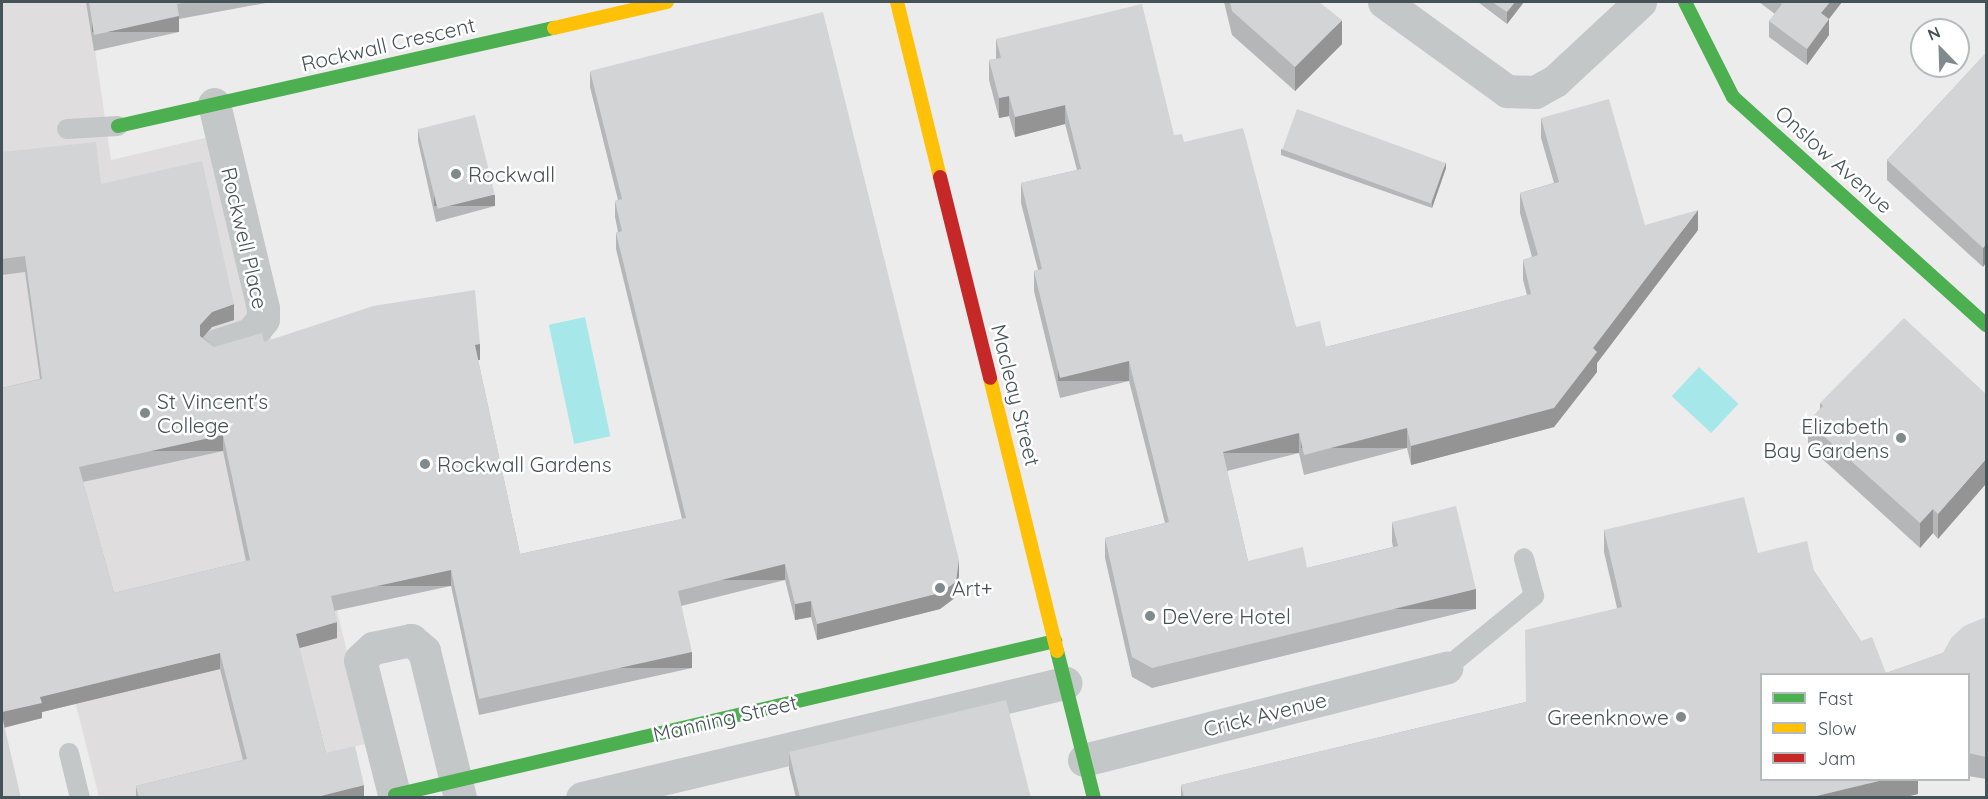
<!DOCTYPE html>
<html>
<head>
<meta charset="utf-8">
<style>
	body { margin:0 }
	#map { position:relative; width:1988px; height:799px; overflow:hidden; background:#edecec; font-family:Quicksand,sans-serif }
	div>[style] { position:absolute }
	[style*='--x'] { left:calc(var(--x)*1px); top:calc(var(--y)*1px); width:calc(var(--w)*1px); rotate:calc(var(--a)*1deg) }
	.education>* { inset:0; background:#dfddde }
	.water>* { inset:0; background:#a6e8ea; transform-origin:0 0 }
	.lane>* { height:20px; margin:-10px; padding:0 10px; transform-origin:10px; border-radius:10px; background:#c4c7c8 }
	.street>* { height:33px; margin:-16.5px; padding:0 16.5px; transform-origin:16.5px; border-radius:16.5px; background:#c4c7c8 }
	.fast>* { height:14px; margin:-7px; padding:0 7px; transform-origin:7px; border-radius:7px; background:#4caf50 }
	.slow>* { height:14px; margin:-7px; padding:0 7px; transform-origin:7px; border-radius:7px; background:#ffc107 }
	.jam>* { height:14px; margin:-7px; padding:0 7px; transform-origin:7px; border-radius:7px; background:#c62828 }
	.wall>* { inset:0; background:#b5b6b7 }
	.shaded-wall>* { inset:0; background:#949495; transform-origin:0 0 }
	.building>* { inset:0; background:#d3d4d5; transform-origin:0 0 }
	.dots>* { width:16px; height:16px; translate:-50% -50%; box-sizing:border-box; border:3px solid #fff; border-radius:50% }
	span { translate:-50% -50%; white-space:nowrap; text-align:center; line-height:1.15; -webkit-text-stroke:5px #fff; paint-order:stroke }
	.street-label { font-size:21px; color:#455358 }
	.poi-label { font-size:21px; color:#455358 }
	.left { translate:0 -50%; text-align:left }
	.right { translate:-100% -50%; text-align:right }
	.frame { position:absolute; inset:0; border:3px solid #455358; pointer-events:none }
	.legend { position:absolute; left:1760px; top:673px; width:210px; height:108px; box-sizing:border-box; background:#fff; border:2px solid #b5babc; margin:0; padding:8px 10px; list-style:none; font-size:18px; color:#455358 }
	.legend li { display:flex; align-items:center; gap:12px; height:30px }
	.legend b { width:30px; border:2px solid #b5babc }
	.north { position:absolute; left:1910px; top:18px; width:60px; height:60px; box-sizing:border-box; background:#fff; border:2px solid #b5babc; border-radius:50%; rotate:337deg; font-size:16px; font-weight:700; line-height:24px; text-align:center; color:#455358 }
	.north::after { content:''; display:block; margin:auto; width:21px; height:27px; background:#80898c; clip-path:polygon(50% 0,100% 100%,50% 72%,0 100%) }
</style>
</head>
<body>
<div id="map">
	<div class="education">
		<div style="clip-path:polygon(2px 2px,88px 2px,111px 160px,222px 134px,369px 743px,144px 797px,99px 797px,66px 665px,2px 681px)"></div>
	</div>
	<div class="water">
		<div style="left:585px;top:317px;width:122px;height:37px;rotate:78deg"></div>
		<div style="left:1699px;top:367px;width:54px;height:40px;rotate:43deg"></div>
	</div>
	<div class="lane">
		<div style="--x:67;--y:129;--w:51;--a:-3.4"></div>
		<div style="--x:1446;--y:668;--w:114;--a:-39.3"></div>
		<div style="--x:1534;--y:596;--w:39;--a:-105"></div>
		<div style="--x:69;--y:753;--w:46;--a:76.3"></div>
	</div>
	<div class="street">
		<div style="--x:1384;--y:2;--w:152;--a:35.9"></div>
		<div style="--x:1507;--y:91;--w:28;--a:2"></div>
		<div style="--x:1535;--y:92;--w:23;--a:-29"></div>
		<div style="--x:1555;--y:81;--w:116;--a:-42.9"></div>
		<div style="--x:214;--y:104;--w:210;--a:76.5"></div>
		<div style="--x:263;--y:308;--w:11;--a:90"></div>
		<div style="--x:263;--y:319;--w:19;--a:129"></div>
		<div style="--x:251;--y:334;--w:35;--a:162"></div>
		<div style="--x:1084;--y:760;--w:374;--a:-14.3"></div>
		<div style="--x:395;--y:798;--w:142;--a:-104.2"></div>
		<div style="--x:360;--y:660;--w:18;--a:-43"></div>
		<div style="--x:373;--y:648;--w:39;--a:-12"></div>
		<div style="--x:411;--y:640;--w:17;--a:40"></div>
		<div style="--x:424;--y:651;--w:151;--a:76.2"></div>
		<div style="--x:582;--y:798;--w:497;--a:-13.4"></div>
	</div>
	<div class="fast">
		<div style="--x:1685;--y:2;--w:106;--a:63.2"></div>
		<div style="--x:1733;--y:97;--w:341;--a:42"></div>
		<div style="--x:118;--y:126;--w:447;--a:-12.7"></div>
		<div style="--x:1057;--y:651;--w:152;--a:75.9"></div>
		<div style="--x:395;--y:795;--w:678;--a:-13.13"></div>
	</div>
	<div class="slow">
		<div style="--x:897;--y:2;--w:180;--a:76.2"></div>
		<div style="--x:554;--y:28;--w:116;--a:-13"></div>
		<div style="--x:990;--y:378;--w:281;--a:76.2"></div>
	</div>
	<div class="jam">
		<div style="--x:940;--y:177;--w:207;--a:76"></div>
	</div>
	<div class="wall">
		<div style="clip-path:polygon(86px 2px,271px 2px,179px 19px,179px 32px,94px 51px)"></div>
		<div style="clip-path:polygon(1224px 2px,1319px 2px,1342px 44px,1295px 91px,1232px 35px)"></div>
		<div style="clip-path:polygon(1478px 2px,1524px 2px,1507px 24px)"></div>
		<div style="clip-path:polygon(1759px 2px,1842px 2px,1829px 19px,1829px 35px,1807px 65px,1769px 37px,1769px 21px,1775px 14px)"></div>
		<div style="clip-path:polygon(996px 39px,1184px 142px,1296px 327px,1326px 347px,1527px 295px,1523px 280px,1523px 260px,1532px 257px,1520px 213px,1520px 193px,1554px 183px,1541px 138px,1541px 118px,1645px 225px,1698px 230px,1597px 363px,1597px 372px,1554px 427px,1411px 465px,1407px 448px,1304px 475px,1299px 453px,1227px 471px,1248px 561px,1307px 568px,1393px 547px,1392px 542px,1392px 522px,1476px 609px,1152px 688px,1132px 677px,1105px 558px,1105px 538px,1165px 523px,1129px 381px,1060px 398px,1034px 291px,1034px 271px,1038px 270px,1021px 203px,1021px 183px,1077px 170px,1065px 124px,1015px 137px,1009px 116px,999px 118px,989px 80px,989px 60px,996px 59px)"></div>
		<div style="clip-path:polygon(1986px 53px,1983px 267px,1887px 180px,1887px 160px)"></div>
		<div style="clip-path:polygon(evenodd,590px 71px,959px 576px,956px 597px,940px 609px,817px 640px,811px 617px,795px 620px,785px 580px,681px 606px,692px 668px,479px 715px,451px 586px,334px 611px,337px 638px,299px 648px,326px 753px,364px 798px,136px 798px,136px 786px,243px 760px,220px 669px,42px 712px,42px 718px,4px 728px,2px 798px,2px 388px,40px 379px,25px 272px,2px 275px,2px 152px,101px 184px,234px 320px,212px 327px,203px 337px,214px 347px,264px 342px,480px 360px,478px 360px,520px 554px,682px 519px,616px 249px,616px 233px,618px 232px,615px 217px,615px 201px,618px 200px,590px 87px,590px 71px,223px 451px,246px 561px,114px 593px,83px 482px,223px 451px)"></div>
		<div style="clip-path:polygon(418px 130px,495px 206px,436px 222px,418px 141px)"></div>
		<div style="clip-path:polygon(1281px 149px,1446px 168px,1432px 208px,1281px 155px)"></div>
		<div style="clip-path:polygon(1986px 394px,1938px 539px,1933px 533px,1920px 548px,1808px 446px,1808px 422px,1820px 409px,1820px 403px)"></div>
		<div style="clip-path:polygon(1604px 530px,1758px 553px,1814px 571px,1861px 641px,1886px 673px,1943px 653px,1986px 617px,1986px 779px,1968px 776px,1968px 675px,1761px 675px,1918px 780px,1918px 794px,1901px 798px,1181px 798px,1181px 785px,1526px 702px,1617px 608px,1604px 552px)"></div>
		<div style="clip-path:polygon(789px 752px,1031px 798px,796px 798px,789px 769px)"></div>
	</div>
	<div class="shaded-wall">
		<div style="clip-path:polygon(1515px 2px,1524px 2px,1507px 24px,1507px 12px)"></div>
		<div style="clip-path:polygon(1830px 2px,1842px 2px,1821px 29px,1821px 13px)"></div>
		<div style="left:179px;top:16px;width:16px;height:87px;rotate:90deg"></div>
		<div style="clip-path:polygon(1829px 19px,1829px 35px,1807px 65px,1807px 49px)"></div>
		<div style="clip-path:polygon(1342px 20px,1342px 44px,1295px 91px,1295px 67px)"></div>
		<div style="clip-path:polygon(1009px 96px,1009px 116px,999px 118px,999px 98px)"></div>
		<div style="clip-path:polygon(1065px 105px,1065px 124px,1015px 137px,1015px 117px)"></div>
		<div style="clip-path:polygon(1446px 162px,1446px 168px,1432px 208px,1432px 202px)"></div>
		<div style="left:495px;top:195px;width:11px;height:61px;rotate:90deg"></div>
		<div style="clip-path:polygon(1698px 210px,1698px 230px,1597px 363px,1597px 372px,1554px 427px,1411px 465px,1411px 446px,1593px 348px)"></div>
		<div style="clip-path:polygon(1986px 244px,1986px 263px,1983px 267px,1983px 248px)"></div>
		<div style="clip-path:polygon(234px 304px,234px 320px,212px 327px,200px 341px,200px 325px,212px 312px)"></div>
		<div style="left:480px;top:344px;width:16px;height:5px;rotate:90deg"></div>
		<div style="left:1129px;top:361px;width:20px;height:71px;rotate:90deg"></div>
		<div style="left:1407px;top:428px;width:20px;height:106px;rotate:90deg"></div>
		<div style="left:1299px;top:433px;width:20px;height:78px;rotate:90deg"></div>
		<div style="left:223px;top:435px;width:16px;height:148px;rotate:90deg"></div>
		<div style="clip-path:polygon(1986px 459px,1986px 484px,1938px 539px,1938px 514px)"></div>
		<div style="clip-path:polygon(1933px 509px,1933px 533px,1920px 548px,1920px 523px)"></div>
		<div style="clip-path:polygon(959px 560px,959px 576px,956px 597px,940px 609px,817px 640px,817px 624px)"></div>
		<div style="left:785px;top:564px;width:16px;height:110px;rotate:90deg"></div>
		<div style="left:451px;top:570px;width:16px;height:123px;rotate:90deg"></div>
		<div style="left:1476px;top:589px;width:20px;height:333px;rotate:90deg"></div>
		<div style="clip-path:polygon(811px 601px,811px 617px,795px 620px,795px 604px)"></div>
		<div style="clip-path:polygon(337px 622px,337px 638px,296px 649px,296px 634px)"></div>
		<div style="left:692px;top:652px;width:16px;height:218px;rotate:90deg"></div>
		<div style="clip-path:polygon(220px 653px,220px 669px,42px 712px,42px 718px,2px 728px,2px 712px,40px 697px)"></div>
		<div style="clip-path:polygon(1883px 780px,1918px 780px,1918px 794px,1901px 798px,1808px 798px)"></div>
		<div style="clip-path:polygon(364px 785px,364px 798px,317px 798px,317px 797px)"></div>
	</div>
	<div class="building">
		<div style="clip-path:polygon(89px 2px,190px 2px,177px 4px,179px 16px,94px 35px)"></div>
		<div style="clip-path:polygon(1230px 2px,1319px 2px,1342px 20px,1295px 67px,1232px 11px)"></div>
		<div style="clip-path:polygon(1492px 2px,1515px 2px,1507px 12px)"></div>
		<div style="clip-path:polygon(1779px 2px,1830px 2px,1821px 13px,1829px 19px,1807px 49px,1769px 21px,1782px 4px)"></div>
		<div style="clip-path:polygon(1142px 4px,1174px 135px,1182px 134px,1184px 142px,1243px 128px,1296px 327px,1320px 321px,1326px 347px,1531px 294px,1523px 260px,1538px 255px,1520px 193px,1559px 182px,1541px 118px,1609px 99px,1645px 225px,1698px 210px,1593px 348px,1597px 352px,1554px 408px,1411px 446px,1407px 428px,1304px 455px,1299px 433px,1223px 452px,1248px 561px,1303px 547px,1307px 568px,1398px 546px,1392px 522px,1456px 506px,1476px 589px,1152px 668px,1132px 657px,1105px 538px,1169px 522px,1129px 361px,1060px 378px,1034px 271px,1042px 269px,1021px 183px,1081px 169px,1065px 105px,1015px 117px,1009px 96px,999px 98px,989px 60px,1001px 58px,996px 39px)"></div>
		<div style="clip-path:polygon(evenodd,823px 12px,959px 560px,956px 582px,940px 593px,817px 624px,811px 601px,795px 604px,785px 564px,678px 591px,692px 652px,479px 699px,451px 570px,331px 596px,337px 622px,296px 634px,326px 753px,355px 746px,364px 785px,317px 797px,318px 798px,139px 798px,136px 786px,247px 759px,220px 653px,40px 697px,42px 703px,2px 712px,2px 388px,42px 379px,25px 256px,2px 259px,2px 152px,96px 142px,101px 184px,202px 161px,234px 304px,212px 312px,200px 325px,200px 336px,214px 347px,262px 333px,264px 342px,373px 306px,475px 290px,480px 344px,475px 345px,520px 554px,686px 518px,616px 233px,622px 231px,615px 201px,622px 199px,590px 71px,823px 12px,223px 435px,250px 560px,114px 593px,79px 467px,223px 435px)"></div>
		<div style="clip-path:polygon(1986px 53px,1986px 244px,1983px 248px,1887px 160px)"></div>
		<div style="left:1297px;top:109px;width:158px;height:43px;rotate:20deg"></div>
		<div style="left:475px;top:115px;width:82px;height:59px;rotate:76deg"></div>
		<div style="clip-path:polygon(1904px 318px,1986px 394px,1986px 459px,1938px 514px,1933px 509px,1920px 523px,1808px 422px,1823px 406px,1820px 403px)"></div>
		<div style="clip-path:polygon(1744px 497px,1758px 553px,1807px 541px,1814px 571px,1861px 641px,1872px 637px,1886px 673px,1943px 653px,1951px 638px,1964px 626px,1986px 617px,1986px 757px,1968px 753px,1968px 675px,1761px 675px,1761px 780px,1883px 780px,1808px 798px,1184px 798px,1181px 785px,1526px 702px,1525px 630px,1622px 607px,1604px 530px)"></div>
		<div style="clip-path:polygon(1006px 700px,1031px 798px,800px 798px,789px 752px)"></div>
		<div style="clip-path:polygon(2px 716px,21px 798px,2px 798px)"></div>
	</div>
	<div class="dots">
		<div style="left:456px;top:174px;background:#80898c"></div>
		<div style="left:145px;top:413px;background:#80898c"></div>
		<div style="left:1901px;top:438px;background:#80898c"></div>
		<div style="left:425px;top:464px;background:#80898c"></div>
		<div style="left:940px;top:588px;background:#80898c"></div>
		<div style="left:1150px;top:616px;background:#80898c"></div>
		<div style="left:1681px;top:717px;background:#80898c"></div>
	</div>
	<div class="street-label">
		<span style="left:388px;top:44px;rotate:-13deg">Rockwall Crescent</span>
		<span style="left:1834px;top:159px;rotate:42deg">Onslow Avenue</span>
		<span style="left:245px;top:238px;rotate:77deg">Rockwell Place</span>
		<span style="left:1016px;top:395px;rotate:76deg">Macleay Street</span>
		<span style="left:1265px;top:714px;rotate:-14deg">Crick Avenue</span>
		<span style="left:725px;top:718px;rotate:-13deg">Manning Street</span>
	</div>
	<div class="poi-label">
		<span class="left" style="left:468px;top:174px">Rockwall</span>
		<span class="left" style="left:157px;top:413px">St Vincent's<br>College</span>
		<span class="right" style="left:1889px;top:438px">Elizabeth<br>Bay Gardens</span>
		<span class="left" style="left:437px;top:464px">Rockwall Gardens</span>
		<span class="left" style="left:952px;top:588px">Art+</span>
		<span class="left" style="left:1162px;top:616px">DeVere Hotel</span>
		<span class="right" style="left:1669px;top:717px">Greenknowe</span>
	</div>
	<div class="frame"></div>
	<ul class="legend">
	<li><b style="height:8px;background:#4caf50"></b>Fast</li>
	<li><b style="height:8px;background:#ffc107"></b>Slow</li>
	<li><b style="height:8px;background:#c62828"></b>Jam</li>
	</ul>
	<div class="north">N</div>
</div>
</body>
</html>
